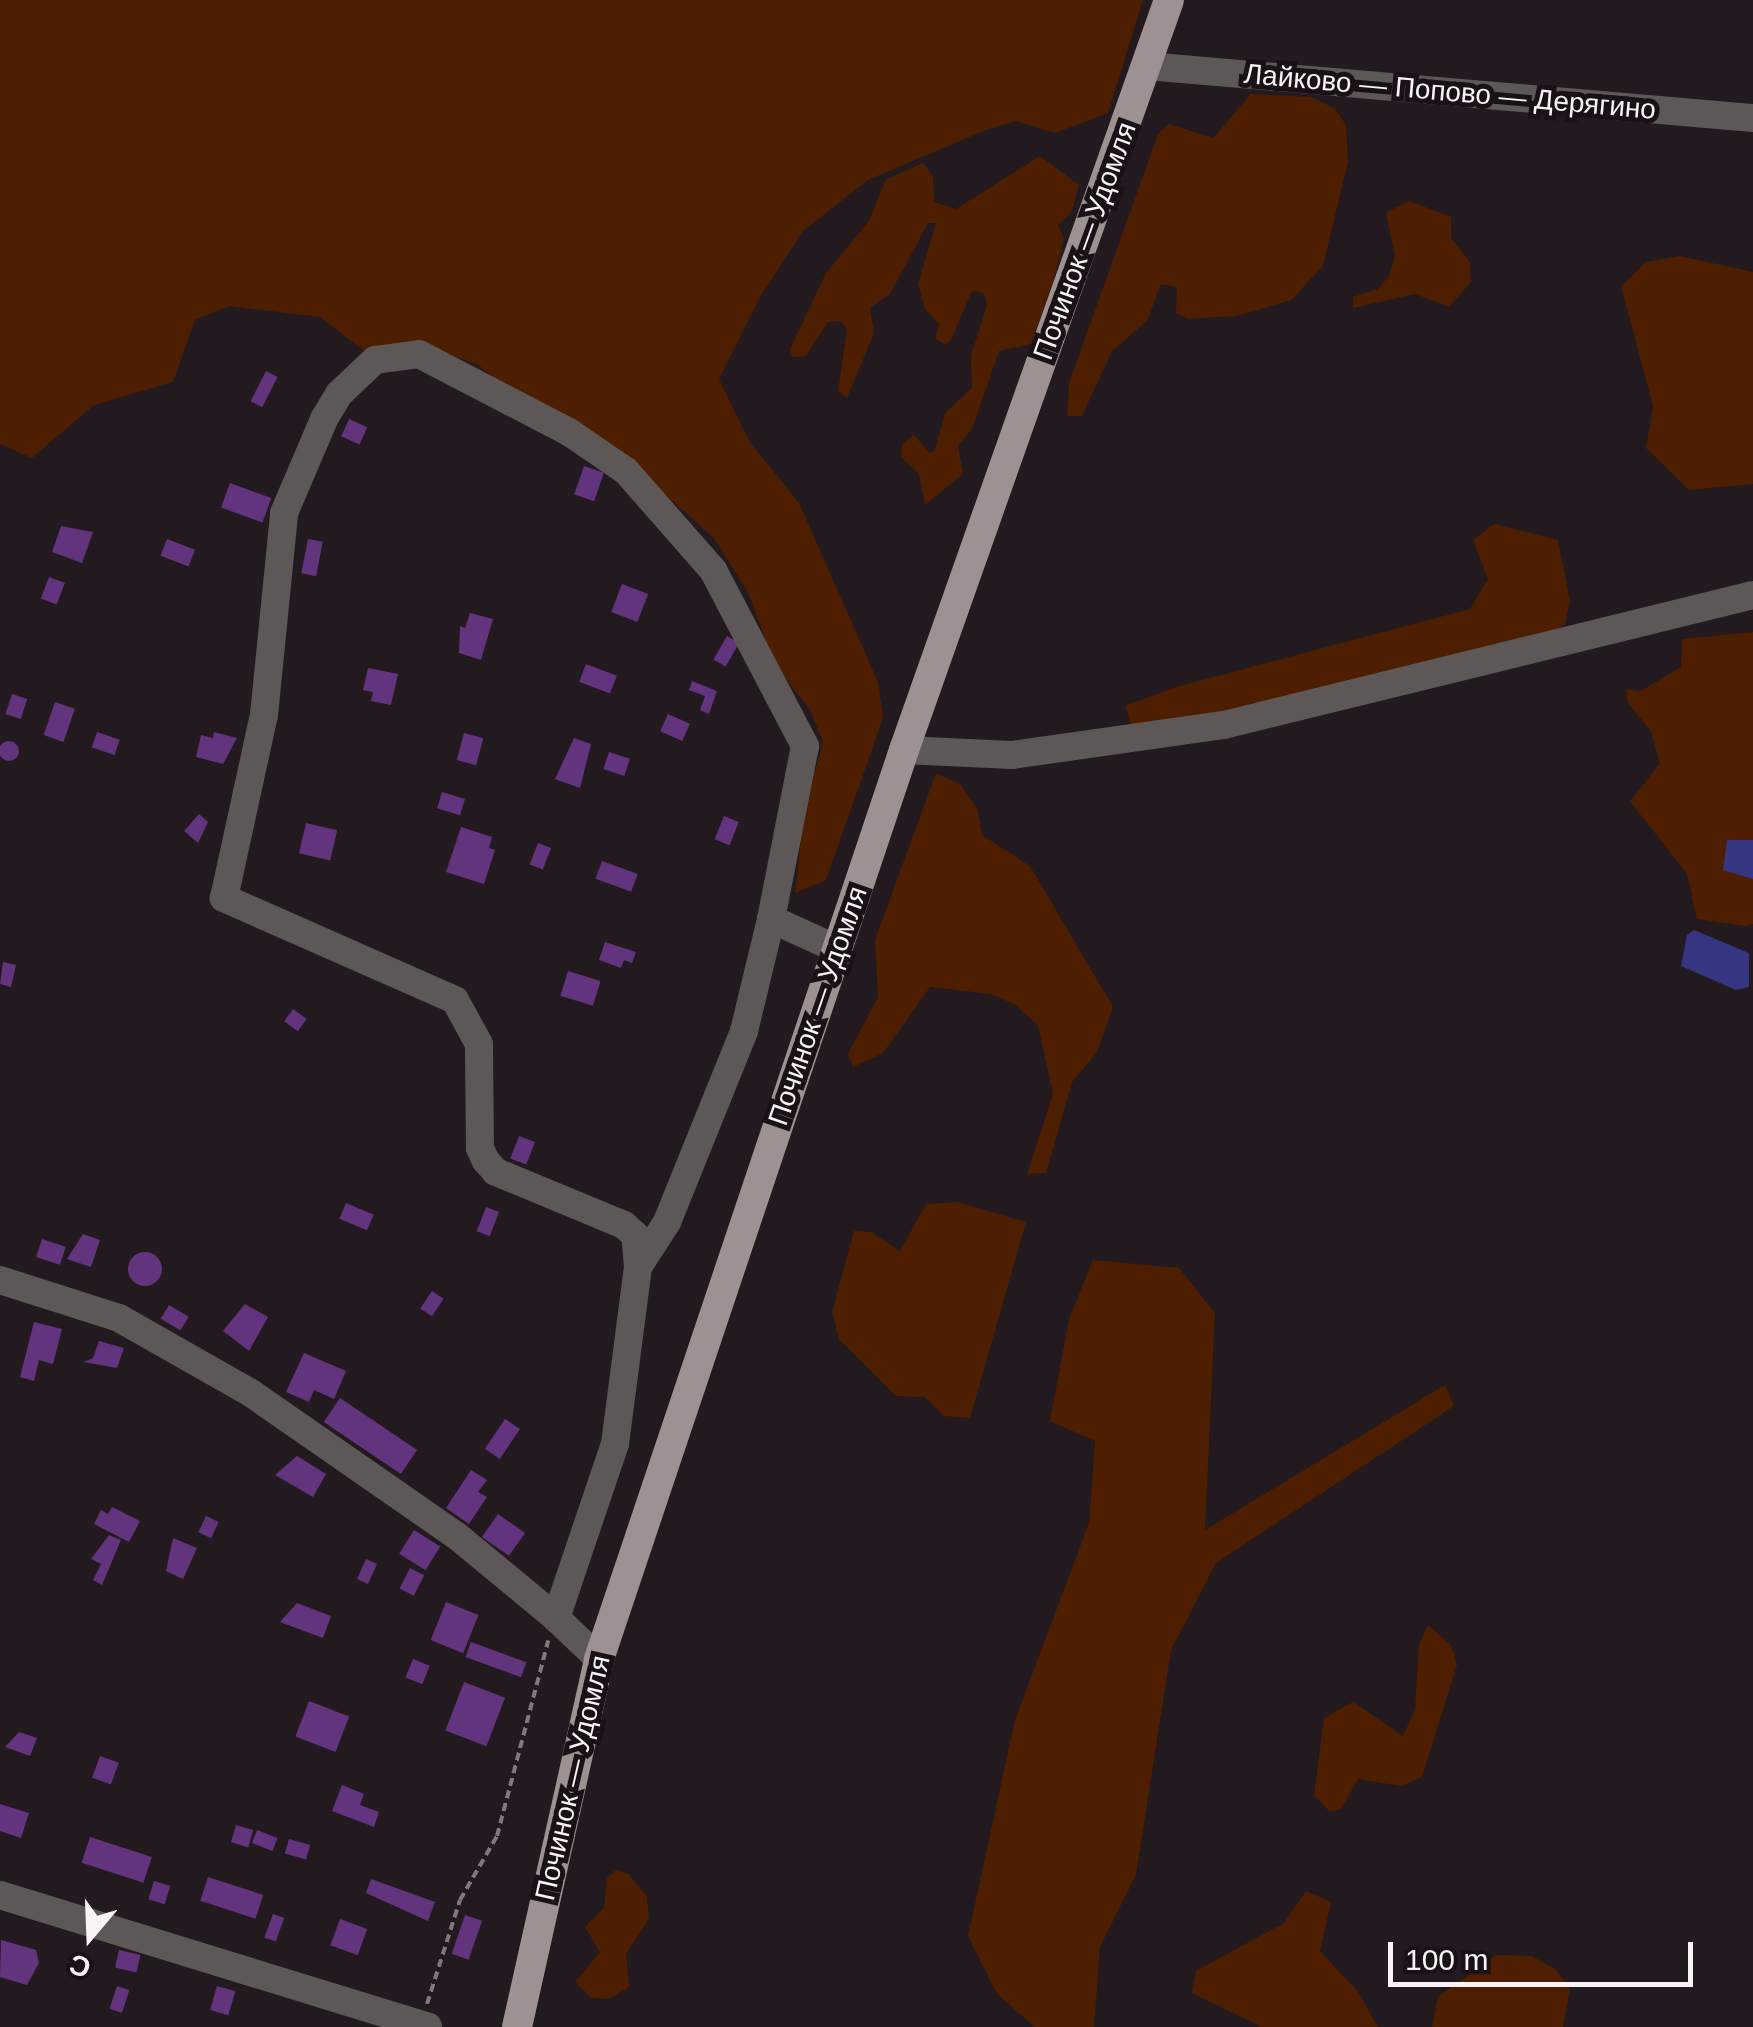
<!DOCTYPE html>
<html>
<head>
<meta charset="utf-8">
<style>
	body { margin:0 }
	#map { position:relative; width:1753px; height:2027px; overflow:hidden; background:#231a1f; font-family:Helvetica,sans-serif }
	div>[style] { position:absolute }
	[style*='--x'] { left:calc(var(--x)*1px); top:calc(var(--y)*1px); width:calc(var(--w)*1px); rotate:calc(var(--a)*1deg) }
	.green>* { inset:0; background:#4d1e00 }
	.water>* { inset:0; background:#363582 }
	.building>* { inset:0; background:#63347e; transform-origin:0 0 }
	.round { border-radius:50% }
	.path>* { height:4px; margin-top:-2px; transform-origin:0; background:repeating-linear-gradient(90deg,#81797d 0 8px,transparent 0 13px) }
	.minor>* { height:28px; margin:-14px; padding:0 14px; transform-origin:14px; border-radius:14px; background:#5d5757 }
	.major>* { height:30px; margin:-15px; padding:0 15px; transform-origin:15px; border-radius:15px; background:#9d9191 }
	span { translate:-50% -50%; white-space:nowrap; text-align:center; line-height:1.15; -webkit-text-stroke:10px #1a1116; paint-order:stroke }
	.street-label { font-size:28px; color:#f9f3f6 }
	.north { position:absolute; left:40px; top:1887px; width:100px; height:100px; -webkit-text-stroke:8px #1a1116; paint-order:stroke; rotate:199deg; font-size:28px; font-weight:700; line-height:40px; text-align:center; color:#f9f3f6 }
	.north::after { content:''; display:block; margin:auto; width:35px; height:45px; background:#f9f3f6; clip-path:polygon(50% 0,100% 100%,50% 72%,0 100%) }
	.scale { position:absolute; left:1388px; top:1942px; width:305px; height:45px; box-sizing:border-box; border:5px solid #f9f3f6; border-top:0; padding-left:12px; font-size:30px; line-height:35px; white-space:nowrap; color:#f9f3f6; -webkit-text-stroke:8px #1a1116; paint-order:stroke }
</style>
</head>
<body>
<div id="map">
	<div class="green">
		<div style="clip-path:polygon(0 0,1143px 0,1108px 113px,1055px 133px,1016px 121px,986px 130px,868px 180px,803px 231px,760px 297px,719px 379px,749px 441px,799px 503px,878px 682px,883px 718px,826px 880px,795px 893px,804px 813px,823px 742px,810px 710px,774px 663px,749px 594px,714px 538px,599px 436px,523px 400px,478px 365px,417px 342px,367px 353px,320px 317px,229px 306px,195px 320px,173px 382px,94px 405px,32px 458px,0 444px)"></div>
		<div style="clip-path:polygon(1251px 94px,1311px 97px,1334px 108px,1346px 125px,1348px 162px,1323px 266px,1291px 300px,1237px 316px,1188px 319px,1176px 313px,1177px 287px,1161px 284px,1147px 321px,1112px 351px,1082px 416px,1067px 416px,1069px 383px,1158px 134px,1169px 124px,1213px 138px)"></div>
		<div style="clip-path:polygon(1040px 156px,1079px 185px,1071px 213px,1058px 225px,1064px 239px,1053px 282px,1031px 344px,999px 351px,972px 429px,958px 446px,963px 474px,925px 505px,919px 474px,901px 457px,902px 444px,914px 435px,930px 453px,935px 450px,945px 413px,972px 388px,971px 356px,987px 305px,984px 293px,972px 291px,951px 340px,945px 345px,935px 338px,939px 324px,925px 309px,918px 284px,936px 223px,928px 223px,890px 294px,870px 308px,874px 333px,847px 398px,838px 391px,847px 329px,841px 321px,828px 322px,806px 356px,792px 357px,790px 349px,826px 273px,869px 221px,885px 180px,923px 163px,933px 176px,934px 202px,956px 209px)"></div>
		<div style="clip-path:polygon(1409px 201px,1451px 217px,1451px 238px,1470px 262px,1471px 282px,1449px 307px,1415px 294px,1353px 308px,1353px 297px,1378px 289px,1389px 276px,1395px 256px,1386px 213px)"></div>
		<div style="clip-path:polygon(1680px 256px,1753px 272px,1753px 484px,1689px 490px,1646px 448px,1653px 406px,1621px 286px,1646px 262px)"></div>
		<div style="clip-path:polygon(1494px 524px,1558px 540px,1570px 601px,1565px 625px,1519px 647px,1133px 730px,1125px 706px,1176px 687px,1470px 609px,1488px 579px,1473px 540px)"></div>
		<div style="clip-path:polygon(1753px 632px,1753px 924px,1746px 926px,1697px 919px,1687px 874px,1630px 801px,1660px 764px,1651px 731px,1628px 703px,1626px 689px,1641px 691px,1681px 667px,1682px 639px)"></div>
		<div style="clip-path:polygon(936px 773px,960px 784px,977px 808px,982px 835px,1030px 866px,1113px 1007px,1097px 1052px,1072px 1082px,1046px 1173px,1027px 1174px,1053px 1094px,1038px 1025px,1014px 1004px,991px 994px,930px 987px,883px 1053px,853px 1067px,848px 1054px,878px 997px,875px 940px)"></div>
		<div style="clip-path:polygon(957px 1202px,1026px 1222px,970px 1418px,944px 1416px,925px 1397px,896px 1396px,839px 1339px,832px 1312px,854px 1231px,871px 1232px,900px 1251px,926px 1204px)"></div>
		<div style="clip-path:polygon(1093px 1260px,1179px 1268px,1215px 1313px,1205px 1530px,1445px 1385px,1454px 1406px,1216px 1563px,1171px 1650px,1136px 1875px,1100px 1947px,1094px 2027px,1035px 2027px,997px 1994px,968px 1936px,1015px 1720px,1089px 1523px,1095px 1441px,1050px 1421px,1069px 1319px)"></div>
		<div style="clip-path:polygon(1428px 1625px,1451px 1645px,1457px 1665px,1422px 1777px,1401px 1786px,1358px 1779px,1341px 1809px,1329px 1811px,1314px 1795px,1324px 1718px,1353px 1702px,1403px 1736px,1415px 1709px,1419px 1644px)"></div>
		<div style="clip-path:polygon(616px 1870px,628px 1874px,647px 1896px,649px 1919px,626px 1954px,629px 1987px,608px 1999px,592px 1998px,575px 1982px,600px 1952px,585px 1927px,604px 1908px,607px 1878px)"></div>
		<div style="clip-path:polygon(1306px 1891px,1331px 1902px,1320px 1951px,1358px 1992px,1378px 2027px,1262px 2027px,1192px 1993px,1196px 1971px,1284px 1923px)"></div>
		<div style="clip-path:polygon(1496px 1955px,1532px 1956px,1555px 1969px,1570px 1989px,1563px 2027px,1432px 2027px,1438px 1997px)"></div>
	</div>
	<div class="water">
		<div style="clip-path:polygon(1727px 840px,1753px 840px,1753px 879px,1723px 870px)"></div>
		<div style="clip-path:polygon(1694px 930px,1749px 953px,1749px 987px,1736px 990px,1681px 966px,1687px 935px)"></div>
	</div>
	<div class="building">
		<div style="left:266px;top:371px;width:13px;height:34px;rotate:27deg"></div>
		<div style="left:349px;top:419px;width:20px;height:19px;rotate:24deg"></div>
		<div style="left:584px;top:466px;width:21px;height:30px;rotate:19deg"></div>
		<div style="left:230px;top:483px;width:44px;height:26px;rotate:20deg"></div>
		<div style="clip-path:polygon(61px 526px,93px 532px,82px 563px,52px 552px)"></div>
		<div style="left:167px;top:539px;width:30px;height:18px;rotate:21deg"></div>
		<div style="left:308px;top:539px;width:15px;height:35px;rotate:11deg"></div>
		<div style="left:49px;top:577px;width:17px;height:23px;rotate:21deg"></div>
		<div style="left:622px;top:584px;width:28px;height:30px;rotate:21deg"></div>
		<div style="clip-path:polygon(470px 613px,493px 619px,481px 660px,459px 653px,460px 626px,465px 628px)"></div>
		<div style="left:727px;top:636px;width:14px;height:27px;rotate:30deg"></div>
		<div style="left:586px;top:664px;width:33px;height:19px;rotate:21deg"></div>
		<div style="clip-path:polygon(368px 668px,398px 674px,391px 705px,371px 701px,373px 692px,363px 690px)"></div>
		<div style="clip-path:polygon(692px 681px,717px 691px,709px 714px,700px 710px,705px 696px,689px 690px)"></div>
		<div style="left:12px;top:694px;width:16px;height:21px;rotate:18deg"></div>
		<div style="left:55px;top:702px;width:21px;height:35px;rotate:19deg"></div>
		<div style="left:668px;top:714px;width:24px;height:19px;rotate:24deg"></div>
		<div style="left:97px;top:732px;width:24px;height:16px;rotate:19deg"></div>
		<div style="clip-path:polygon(214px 732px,237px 738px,223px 764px,196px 757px,201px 735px,213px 738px)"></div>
		<div style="left:464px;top:733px;width:20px;height:28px;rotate:15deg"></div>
		<div style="clip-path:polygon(574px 738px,591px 744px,580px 788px,555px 779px)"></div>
		<div class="round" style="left:-1px;top:741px;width:20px;height:20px"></div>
		<div style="left:609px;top:752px;width:22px;height:18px;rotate:18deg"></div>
		<div style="left:442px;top:792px;width:24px;height:17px;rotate:17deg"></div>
		<div style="clip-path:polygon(199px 814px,208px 822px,198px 843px,184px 831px)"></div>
		<div style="left:724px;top:816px;width:16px;height:25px;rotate:22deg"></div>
		<div style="left:306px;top:823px;width:32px;height:31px;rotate:13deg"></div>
		<div style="clip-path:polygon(461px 827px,492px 837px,489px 848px,495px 850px,484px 884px,446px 872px)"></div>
		<div style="left:538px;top:843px;width:14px;height:23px;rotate:21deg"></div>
		<div style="left:602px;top:861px;width:38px;height:19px;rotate:20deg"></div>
		<div style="clip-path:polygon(605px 942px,636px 952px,632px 963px,624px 960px,621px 968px,599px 960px)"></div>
		<div style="clip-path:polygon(3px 962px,16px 965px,11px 987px,0 984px)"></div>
		<div style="left:568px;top:971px;width:34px;height:26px;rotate:17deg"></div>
		<div style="left:293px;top:1009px;width:17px;height:15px;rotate:36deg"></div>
		<div style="left:519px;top:1136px;width:17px;height:24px;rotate:21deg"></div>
		<div style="left:346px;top:1203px;width:30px;height:17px;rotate:23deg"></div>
		<div style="left:486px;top:1207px;width:14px;height:26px;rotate:21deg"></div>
		<div style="clip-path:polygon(83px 1234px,100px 1240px,91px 1267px,67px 1259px)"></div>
		<div style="left:42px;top:1239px;width:25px;height:19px;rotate:18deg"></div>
		<div class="round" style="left:128px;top:1252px;width:34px;height:34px"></div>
		<div style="left:432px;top:1291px;width:14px;height:21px;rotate:34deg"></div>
		<div style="clip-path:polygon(245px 1304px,268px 1317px,249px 1351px,223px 1331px)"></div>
		<div style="left:169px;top:1305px;width:23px;height:16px;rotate:31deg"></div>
		<div style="clip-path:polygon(34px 1322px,62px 1329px,53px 1364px,39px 1360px,34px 1381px,20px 1377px)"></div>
		<div style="clip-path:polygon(99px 1341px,124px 1348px,117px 1368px,84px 1362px,93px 1358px)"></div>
		<div style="clip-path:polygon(304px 1353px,346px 1371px,334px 1399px,314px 1390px,309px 1402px,286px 1392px)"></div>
		<div style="left:340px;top:1398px;width:93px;height:29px;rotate:34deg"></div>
		<div style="left:505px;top:1419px;width:18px;height:36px;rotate:34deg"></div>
		<div style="clip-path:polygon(297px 1456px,326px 1474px,313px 1497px,275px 1475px)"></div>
		<div style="clip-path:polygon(471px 1470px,487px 1480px,478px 1492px,487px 1497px,469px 1524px,446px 1508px)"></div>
		<div style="clip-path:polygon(112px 1507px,140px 1521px,129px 1542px,94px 1524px,101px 1510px,108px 1514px)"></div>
		<div style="left:498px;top:1514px;width:33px;height:28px;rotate:35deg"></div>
		<div style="left:206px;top:1516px;width:14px;height:18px;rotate:25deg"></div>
		<div style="left:414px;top:1530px;width:31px;height:28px;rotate:32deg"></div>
		<div style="clip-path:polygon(109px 1535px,121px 1540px,102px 1585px,93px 1580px,101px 1564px,91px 1559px)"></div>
		<div style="clip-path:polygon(173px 1538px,197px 1548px,183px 1579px,166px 1571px)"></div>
		<div style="left:366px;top:1559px;width:12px;height:22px;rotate:24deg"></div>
		<div style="left:410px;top:1568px;width:16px;height:23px;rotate:27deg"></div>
		<div style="left:446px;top:1602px;width:35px;height:41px;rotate:22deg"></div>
		<div style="clip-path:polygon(297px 1603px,331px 1616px,323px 1638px,280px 1622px)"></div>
		<div style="left:471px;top:1642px;width:59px;height:16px;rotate:20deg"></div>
		<div style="left:413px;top:1659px;width:18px;height:20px;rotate:22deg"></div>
		<div style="left:464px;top:1682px;width:44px;height:52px;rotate:21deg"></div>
		<div style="left:309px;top:1701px;width:43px;height:38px;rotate:21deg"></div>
		<div style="clip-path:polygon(19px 1732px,37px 1738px,30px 1756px,5px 1747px)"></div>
		<div style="left:100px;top:1756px;width:20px;height:23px;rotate:20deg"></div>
		<div style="clip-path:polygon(342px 1785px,364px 1794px,360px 1805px,379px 1812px,374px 1827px,332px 1811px)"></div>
		<div style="clip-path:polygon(0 1804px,29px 1813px,21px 1838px,0 1831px)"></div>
		<div style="left:236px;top:1825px;width:18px;height:18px;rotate:16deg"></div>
		<div style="left:257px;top:1830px;width:22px;height:14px;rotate:21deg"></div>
		<div style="left:90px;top:1837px;width:65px;height:27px;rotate:18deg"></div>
		<div style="left:289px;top:1839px;width:22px;height:15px;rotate:16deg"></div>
		<div style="left:208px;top:1877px;width:58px;height:25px;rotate:18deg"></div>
		<div style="clip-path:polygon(371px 1879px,435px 1902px,428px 1921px,366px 1893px)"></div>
		<div style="left:154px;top:1881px;width:17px;height:19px;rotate:17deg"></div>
		<div style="left:273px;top:1914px;width:12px;height:25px;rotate:20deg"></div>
		<div style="left:465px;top:1915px;width:18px;height:41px;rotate:19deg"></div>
		<div style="left:340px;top:1919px;width:29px;height:28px;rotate:20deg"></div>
		<div style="clip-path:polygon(1px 1940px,36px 1950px,39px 1963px,27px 1985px,0 1977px)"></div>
		<div style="left:119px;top:1950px;width:22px;height:18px;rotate:13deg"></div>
		<div style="left:117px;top:1986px;width:13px;height:24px;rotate:18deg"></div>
		<div style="left:217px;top:1986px;width:19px;height:25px;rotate:16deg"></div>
	</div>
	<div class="path">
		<div style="--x:427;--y:2004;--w:109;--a:-72.4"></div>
		<div style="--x:460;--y:1900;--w:74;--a:-60"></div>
		<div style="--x:497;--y:1836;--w:202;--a:-75.3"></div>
	</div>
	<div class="minor">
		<div style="--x:1147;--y:66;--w:608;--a:4.9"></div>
		<div style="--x:904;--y:750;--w:108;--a:2.7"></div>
		<div style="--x:1012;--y:755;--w:214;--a:-8.1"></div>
		<div style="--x:1224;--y:725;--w:545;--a:-13.81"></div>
		<div style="--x:638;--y:1267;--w:32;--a:-95"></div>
		<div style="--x:635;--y:1235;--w:15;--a:-138"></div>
		<div style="--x:624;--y:1225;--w:139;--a:-157.5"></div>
		<div style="--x:496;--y:1172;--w:15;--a:-132"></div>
		<div style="--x:486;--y:1161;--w:14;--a:-115"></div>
		<div style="--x:480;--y:1148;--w:104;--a:-90.6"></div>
		<div style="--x:479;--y:1044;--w:50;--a:-118.6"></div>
		<div style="--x:455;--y:1000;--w:253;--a:-156.2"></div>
		<div style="--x:224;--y:898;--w:187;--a:-77.7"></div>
		<div style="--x:264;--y:715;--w:203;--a:-84.3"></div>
		<div style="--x:284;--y:513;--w:102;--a:-66.9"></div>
		<div style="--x:324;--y:419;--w:29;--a:-59"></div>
		<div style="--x:339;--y:394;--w:50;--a:-43.4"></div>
		<div style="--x:375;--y:360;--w:44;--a:-7.8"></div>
		<div style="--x:419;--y:354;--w:169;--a:27.5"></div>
		<div style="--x:569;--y:432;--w:69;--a:34.4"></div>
		<div style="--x:626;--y:471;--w:132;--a:48.7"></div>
		<div style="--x:713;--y:570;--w:199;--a:62.4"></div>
		<div style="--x:805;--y:746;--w:176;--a:101.1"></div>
		<div style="--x:0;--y:1280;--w:125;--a:17.7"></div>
		<div style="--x:119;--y:1318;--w:152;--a:29.6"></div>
		<div style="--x:251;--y:1393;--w:251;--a:34.8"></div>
		<div style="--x:457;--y:1536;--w:129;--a:39.6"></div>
		<div style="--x:556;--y:1618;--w:184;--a:-71.3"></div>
		<div style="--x:615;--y:1444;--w:178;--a:-82.6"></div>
		<div style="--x:638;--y:1267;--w:54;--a:-57.2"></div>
		<div style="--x:667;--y:1222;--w:206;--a:-68"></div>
		<div style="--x:744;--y:1031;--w:115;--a:-76.4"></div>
		<div style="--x:771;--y:919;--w:72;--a:24.4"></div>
		<div style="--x:556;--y:1618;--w:59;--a:43.6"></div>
		<div style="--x:0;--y:1895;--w:448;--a:17.1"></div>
	</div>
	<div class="major">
		<div style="--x:517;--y:2027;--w:377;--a:-77.4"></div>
		<div style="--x:599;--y:1659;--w:959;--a:-71.45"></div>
		<div style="--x:904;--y:750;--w:795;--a:-70.54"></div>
	</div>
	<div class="street-label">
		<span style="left:1450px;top:92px;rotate:5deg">Лайково — Попово — Дерягино</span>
		<span style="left:1085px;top:241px;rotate:-70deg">Починок — Удомля</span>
		<span style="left:818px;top:1006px;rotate:-71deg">Починок — Удомля</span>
		<span style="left:573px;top:1778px;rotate:-77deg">Починок — Удомля</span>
	</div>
	<div class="north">С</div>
	<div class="scale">100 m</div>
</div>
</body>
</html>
